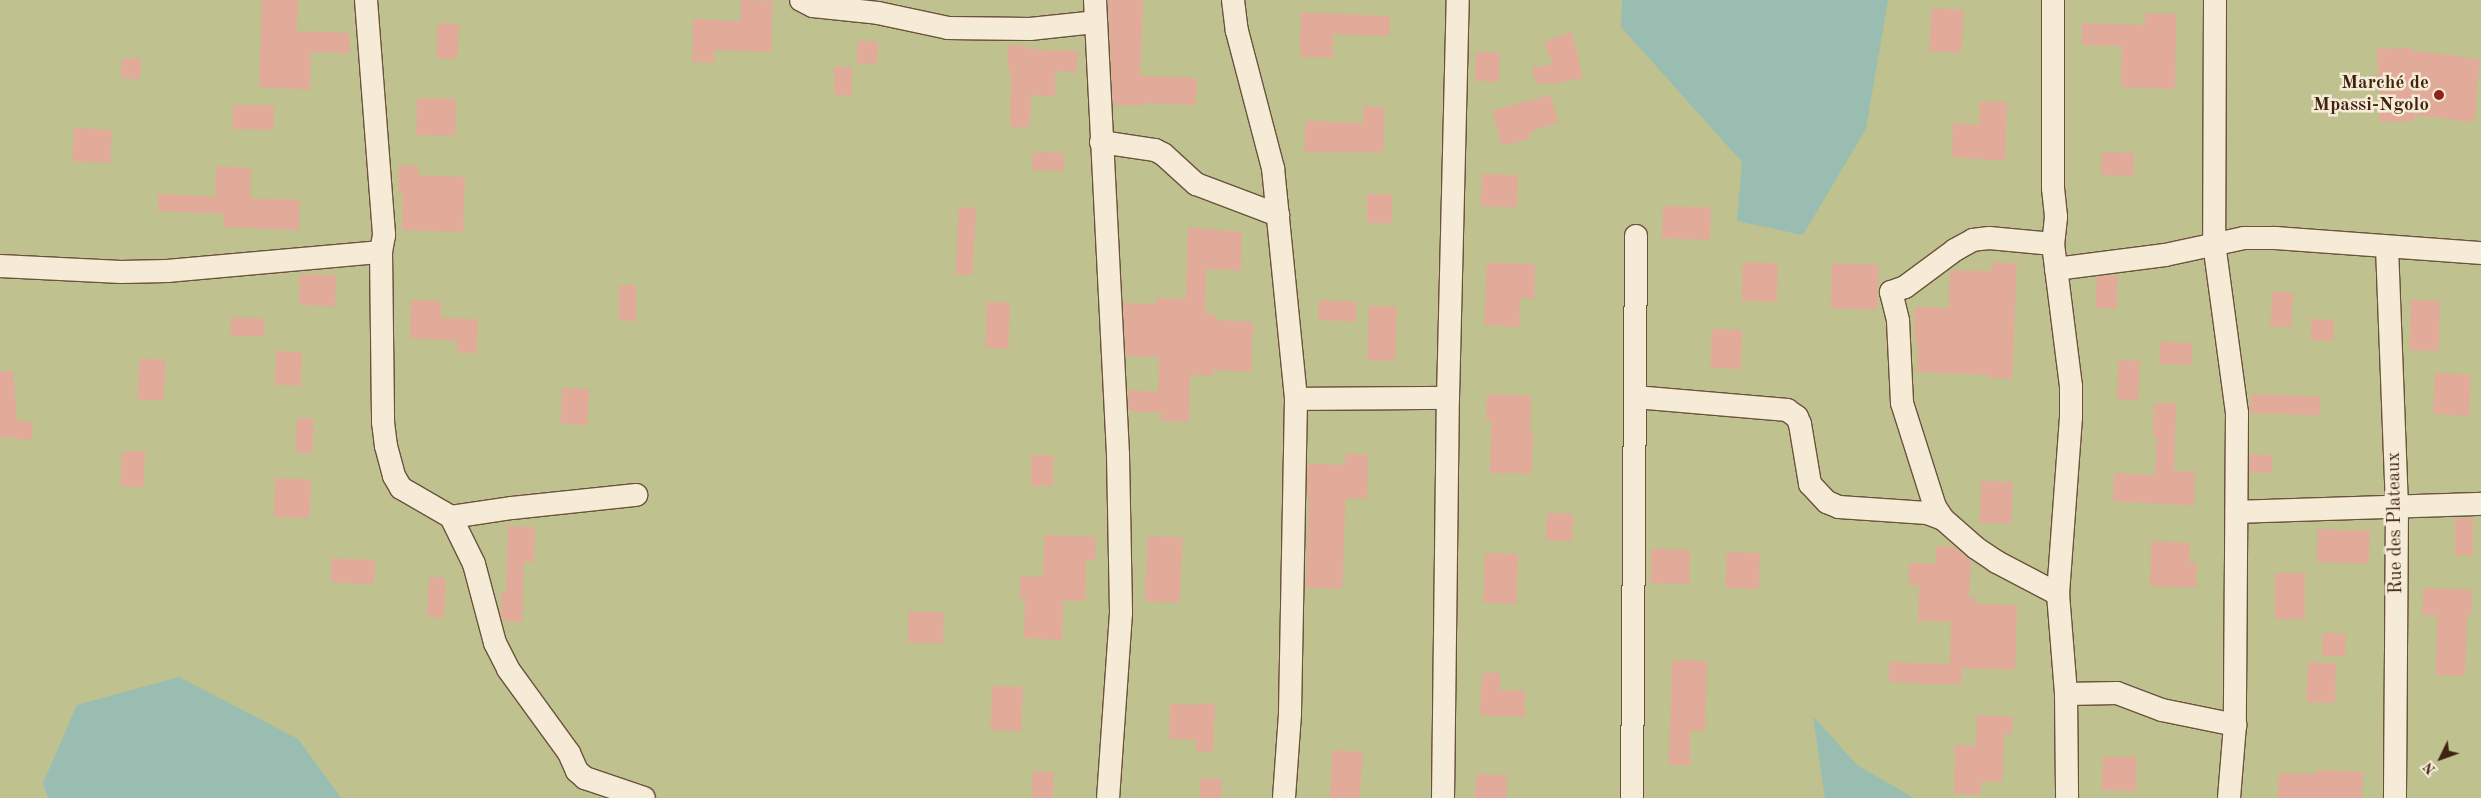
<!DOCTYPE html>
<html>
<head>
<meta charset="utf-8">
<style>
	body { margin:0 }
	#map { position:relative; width:2481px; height:798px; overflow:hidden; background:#f0e0c2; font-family:"Old Standard TT",serif }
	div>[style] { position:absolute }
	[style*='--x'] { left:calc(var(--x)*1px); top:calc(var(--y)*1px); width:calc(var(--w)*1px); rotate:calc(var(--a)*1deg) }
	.green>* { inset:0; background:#bfc18f; transform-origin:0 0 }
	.water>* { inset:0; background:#9abdb1 }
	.building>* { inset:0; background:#e2aa99; transform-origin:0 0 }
	.roads { filter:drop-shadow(1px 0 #6c523c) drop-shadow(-1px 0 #6c523c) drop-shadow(0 1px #6c523c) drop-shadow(0 -1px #6c523c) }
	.street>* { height:22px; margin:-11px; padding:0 11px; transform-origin:11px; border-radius:11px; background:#f5ebd7 }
	.dots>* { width:14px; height:14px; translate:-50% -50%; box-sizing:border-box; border:2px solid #f5ebd7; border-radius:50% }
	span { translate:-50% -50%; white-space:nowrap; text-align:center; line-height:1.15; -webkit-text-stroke:5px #f5ebd7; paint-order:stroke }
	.poi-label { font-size:19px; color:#40230f; font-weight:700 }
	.right { translate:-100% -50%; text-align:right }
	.street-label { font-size:19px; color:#40230f }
	.north { position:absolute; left:2416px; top:733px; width:50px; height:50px; -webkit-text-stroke:4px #f5ebd7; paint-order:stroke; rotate:228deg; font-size:14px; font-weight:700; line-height:20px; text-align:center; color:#40230f }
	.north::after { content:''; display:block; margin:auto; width:18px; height:22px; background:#40230f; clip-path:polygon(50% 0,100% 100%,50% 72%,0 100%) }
</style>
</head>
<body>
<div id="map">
	<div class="green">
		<div style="left:0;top:0;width:2481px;height:798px"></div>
	</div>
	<div class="water">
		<div style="clip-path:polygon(1622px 0,1888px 0,1866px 129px,1803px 235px,1737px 221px,1742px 162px,1621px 27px)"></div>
		<div style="clip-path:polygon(179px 677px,298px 739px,341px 798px,48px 798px,43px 783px,77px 705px)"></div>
		<div style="clip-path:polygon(1813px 716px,1857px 765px,1914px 798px,1825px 798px)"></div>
	</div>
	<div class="building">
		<div style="clip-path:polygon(262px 0,298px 0,297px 31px,350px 33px,350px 53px,311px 52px,310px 90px,259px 87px)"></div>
		<div style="clip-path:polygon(741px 0,773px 1px,771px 52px,714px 50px,714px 63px,692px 62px,693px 19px,740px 21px)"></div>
		<div style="clip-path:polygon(1108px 0,1143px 0,1140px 76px,1197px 78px,1196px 105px,1143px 103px,1142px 106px,1113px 105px)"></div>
		<div style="left:1932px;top:8px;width:32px;height:43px;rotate:4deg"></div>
		<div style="clip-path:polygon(1301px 12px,1390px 16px,1389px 36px,1333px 34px,1333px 58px,1300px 57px)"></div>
		<div style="clip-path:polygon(2145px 13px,2176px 14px,2175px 89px,2121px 87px,2122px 46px,2082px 45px,2082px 23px,2145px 25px)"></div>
		<div style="left:438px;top:23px;width:21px;height:35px;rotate:3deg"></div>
		<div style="clip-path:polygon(1572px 32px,1583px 78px,1553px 84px,1535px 83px,1532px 68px,1553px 64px,1544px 42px)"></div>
		<div style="left:858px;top:41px;width:20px;height:22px;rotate:3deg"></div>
		<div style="clip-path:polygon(1008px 45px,1027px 46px,1027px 49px,1078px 51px,1077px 72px,1055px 71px,1055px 96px,1031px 95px,1030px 127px,1010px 127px,1011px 70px,1007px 70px)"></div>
		<div style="clip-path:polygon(2412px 48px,2413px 51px,2480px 59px,2474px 122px,2415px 115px,2415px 121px,2380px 122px,2377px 49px)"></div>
		<div style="left:1476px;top:52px;width:24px;height:29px;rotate:2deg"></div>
		<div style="left:122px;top:58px;width:19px;height:20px;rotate:3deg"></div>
		<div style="left:834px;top:67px;width:18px;height:28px"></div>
		<div style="clip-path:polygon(1550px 95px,1559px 122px,1529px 132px,1531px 138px,1502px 146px,1492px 111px)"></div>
		<div style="left:417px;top:98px;width:39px;height:37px;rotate:1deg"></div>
		<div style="clip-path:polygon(1980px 101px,2007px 102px,2005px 161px,1952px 157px,1953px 123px,1979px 125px)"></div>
		<div style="left:233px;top:105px;width:41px;height:24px;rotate:1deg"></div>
		<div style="clip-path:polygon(1364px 106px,1385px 108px,1383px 152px,1304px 152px,1306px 121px,1363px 123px)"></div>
		<div style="left:74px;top:128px;width:38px;height:33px;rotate:3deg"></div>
		<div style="left:1033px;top:152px;width:31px;height:18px;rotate:2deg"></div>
		<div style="left:2102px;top:152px;width:32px;height:23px;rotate:2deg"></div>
		<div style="clip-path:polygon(399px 165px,418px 166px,418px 175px,465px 177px,463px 232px,402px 230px,403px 194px,398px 194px)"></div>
		<div style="clip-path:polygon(216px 166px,251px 168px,250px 198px,300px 200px,299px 230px,223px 227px,224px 214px,158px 211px,158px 194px,215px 197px)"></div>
		<div style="left:1482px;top:174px;width:36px;height:32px;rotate:2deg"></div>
		<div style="left:1367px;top:194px;width:25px;height:29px"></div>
		<div style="left:1663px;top:206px;width:48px;height:32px;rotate:2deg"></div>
		<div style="left:959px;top:207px;width:17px;height:67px;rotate:3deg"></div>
		<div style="clip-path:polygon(1188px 227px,1242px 232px,1241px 271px,1206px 269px,1205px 314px,1215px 314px,1215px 320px,1253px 322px,1251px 372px,1213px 370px,1213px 376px,1190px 375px,1189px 422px,1161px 421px,1162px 413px,1129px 411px,1128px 390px,1158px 392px,1159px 357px,1126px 356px,1123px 303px,1156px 304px,1156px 298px,1186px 299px)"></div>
		<div style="left:1743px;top:262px;width:35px;height:39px;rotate:2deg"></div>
		<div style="clip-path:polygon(1993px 262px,2017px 263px,2012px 379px,1988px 378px,1989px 375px,1917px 372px,1918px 343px,1914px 343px,1915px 307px,1949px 308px,1950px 270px,1992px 271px)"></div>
		<div style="clip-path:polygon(1487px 263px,1535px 264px,1534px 299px,1520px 298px,1519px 327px,1484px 325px)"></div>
		<div style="left:1832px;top:263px;width:47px;height:45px;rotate:2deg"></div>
		<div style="left:300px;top:274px;width:36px;height:31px;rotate:2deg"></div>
		<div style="left:2118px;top:276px;width:33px;height:21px;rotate:93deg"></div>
		<div style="left:619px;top:285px;width:17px;height:36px"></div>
		<div style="left:2272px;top:292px;width:21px;height:34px;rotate:3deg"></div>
		<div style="clip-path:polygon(411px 300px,441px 301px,441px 318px,478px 319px,477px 353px,457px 353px,457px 341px,410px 338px)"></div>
		<div style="left:1319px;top:300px;width:38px;height:20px;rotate:3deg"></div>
		<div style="left:2411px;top:300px;width:29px;height:50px;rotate:2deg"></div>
		<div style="left:987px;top:302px;width:23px;height:46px;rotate:2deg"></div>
		<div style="left:1369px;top:306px;width:28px;height:54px;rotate:2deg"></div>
		<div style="left:231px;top:317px;width:34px;height:18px;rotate:3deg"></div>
		<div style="left:2311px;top:319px;width:23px;height:21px;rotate:2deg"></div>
		<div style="left:1712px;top:329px;width:30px;height:39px;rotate:2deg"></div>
		<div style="left:2160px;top:342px;width:32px;height:22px;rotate:2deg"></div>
		<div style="left:276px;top:351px;width:26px;height:34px;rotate:2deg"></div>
		<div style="left:140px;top:358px;width:26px;height:41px;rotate:4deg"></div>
		<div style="left:2119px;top:360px;width:21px;height:39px;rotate:3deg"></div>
		<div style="clip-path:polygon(0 371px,13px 371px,17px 421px,33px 422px,32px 440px,0 437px)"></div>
		<div style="left:2435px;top:373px;width:36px;height:41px;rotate:3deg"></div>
		<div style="left:562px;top:388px;width:27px;height:36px;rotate:2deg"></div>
		<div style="clip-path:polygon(1487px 394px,1531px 396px,1530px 434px,1533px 434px,1532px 474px,1490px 473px,1491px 420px,1486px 420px)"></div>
		<div style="left:2251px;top:394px;width:69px;height:19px;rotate:2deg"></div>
		<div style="clip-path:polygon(2154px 403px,2176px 403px,2174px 471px,2195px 472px,2194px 506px,2113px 501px,2114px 473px,2155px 475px,2157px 436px,2153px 436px)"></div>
		<div style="left:297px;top:418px;width:17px;height:34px;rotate:3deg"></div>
		<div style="left:122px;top:451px;width:23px;height:35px;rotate:2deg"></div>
		<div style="clip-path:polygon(1345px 454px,1368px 455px,1367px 499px,1346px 498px,1342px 589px,1306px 588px,1309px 495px,1307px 495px,1308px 464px,1345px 465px)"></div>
		<div style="left:2250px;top:454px;width:22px;height:18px;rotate:3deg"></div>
		<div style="left:1031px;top:455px;width:22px;height:31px"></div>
		<div style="left:275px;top:478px;width:36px;height:39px;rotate:2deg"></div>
		<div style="left:1981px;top:481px;width:32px;height:42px;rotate:2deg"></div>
		<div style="left:1547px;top:513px;width:26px;height:27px;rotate:2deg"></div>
		<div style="left:2455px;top:518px;width:18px;height:38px"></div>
		<div style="clip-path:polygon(508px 526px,535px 527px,534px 562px,524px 562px,522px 622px,503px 621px,501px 615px,502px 591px,506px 592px)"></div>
		<div style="left:2318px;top:529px;width:52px;height:33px;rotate:2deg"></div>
		<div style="clip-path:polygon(1044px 535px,1096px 537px,1095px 561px,1086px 560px,1085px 601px,1063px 600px,1062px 640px,1024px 638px,1025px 599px,1020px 599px,1020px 576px,1043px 577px)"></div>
		<div style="left:1148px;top:536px;width:35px;height:65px;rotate:3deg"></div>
		<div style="clip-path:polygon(2151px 541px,2190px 543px,2189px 562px,2197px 563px,2196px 588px,2150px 586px)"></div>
		<div style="clip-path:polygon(1936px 546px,1955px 547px,1971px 560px,1969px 598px,1976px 598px,1976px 604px,2017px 605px,2015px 670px,1962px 668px,1961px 685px,1889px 682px,1889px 662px,1950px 664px,1951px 622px,1918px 621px,1919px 585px,1909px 585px,1909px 563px,1935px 564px)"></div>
		<div style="left:1651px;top:549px;width:39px;height:34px;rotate:1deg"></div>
		<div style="left:1727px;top:552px;width:33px;height:36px;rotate:2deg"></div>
		<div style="left:1485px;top:553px;width:33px;height:50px;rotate:2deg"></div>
		<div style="left:332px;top:558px;width:43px;height:24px;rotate:3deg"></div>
		<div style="left:2275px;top:573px;width:30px;height:46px"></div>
		<div style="left:429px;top:577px;width:17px;height:40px;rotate:3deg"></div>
		<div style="clip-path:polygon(2423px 588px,2472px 590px,2471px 616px,2467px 616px,2465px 676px,2436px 675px,2437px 615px,2422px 615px)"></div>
		<div style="left:909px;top:611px;width:35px;height:31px;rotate:3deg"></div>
		<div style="left:2323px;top:633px;width:23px;height:23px;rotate:2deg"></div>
		<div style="clip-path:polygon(1672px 660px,1707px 661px,1705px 731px,1690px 730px,1690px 765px,1669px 765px)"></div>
		<div style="left:2308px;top:662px;width:28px;height:40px;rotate:2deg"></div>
		<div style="clip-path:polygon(1482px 673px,1500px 673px,1500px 690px,1525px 691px,1525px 717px,1480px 715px)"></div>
		<div style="left:992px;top:686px;width:31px;height:44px;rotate:2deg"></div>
		<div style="clip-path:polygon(1197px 703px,1215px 704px,1213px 752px,1196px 751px,1196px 740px,1169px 739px,1170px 704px,1197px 705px)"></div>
		<div style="clip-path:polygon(1977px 715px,2013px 717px,2012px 734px,2004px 734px,2002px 782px,1981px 782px,1981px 795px,1954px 794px,1955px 745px,1976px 746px)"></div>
		<div style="left:1333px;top:750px;width:30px;height:48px;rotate:4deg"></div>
		<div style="left:2103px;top:756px;width:34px;height:34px;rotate:2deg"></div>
		<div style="clip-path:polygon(2317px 770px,2363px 772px,2362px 798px,2278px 798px,2279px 773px,2317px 774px)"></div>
		<div style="left:1033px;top:771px;width:21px;height:27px;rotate:3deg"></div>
		<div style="left:1476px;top:774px;width:31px;height:24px;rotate:2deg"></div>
		<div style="left:1201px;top:778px;width:21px;height:20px;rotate:3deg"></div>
	</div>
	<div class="roads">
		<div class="street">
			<div style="--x:366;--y:0;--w:236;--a:85.6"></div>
			<div style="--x:384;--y:235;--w:17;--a:100"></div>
			<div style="--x:381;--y:252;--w:170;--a:89.3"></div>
			<div style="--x:383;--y:422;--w:24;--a:83"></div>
			<div style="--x:386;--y:446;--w:31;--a:75"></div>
			<div style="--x:394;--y:476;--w:14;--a:60"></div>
			<div style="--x:401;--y:488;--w:58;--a:30.1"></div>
			<div style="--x:451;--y:517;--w:62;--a:-8.4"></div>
			<div style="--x:512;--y:508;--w:125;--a:-6"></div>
			<div style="--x:801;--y:0;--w:13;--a:27"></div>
			<div style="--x:813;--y:6;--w:65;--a:6.1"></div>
			<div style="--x:878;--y:13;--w:72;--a:12.1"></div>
			<div style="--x:948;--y:28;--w:82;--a:0.7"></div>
			<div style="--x:1030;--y:29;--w:65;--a:-6.1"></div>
			<div style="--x:1095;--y:0;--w:456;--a:87.1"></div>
			<div style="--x:1118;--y:455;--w:158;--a:88.9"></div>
			<div style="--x:1121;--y:613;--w:185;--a:94"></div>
			<div style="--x:1233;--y:0;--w:31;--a:83"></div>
			<div style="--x:1237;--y:31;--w:142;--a:75.3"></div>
			<div style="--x:1273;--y:168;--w:232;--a:84.3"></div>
			<div style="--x:1296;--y:399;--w:315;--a:91.1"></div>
			<div style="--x:1290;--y:714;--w:84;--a:94.1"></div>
			<div style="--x:2053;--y:0;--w:188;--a:90"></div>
			<div style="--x:2053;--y:188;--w:29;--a:84"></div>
			<div style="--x:2056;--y:217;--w:27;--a:96"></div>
			<div style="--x:2053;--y:244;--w:143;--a:82.8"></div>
			<div style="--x:2071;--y:386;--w:31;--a:90"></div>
			<div style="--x:2071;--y:417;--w:177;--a:94.2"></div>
			<div style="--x:2058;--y:594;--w:100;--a:85.4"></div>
			<div style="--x:2066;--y:694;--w:104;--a:89.4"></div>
			<div style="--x:2215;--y:0;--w:243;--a:90.2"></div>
			<div style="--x:2214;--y:243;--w:172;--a:82.3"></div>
			<div style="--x:2237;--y:413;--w:312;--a:90.4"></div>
			<div style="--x:2235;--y:725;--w:73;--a:94.7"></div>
			<div style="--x:1101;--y:142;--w:55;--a:8.4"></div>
			<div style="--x:1155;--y:150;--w:9;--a:27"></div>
			<div style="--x:1163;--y:154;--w:45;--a:42.3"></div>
			<div style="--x:1196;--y:184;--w:88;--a:20.7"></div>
			<div style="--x:2053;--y:244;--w:64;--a:-174.6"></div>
			<div style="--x:1989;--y:238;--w:16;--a:173"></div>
			<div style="--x:1973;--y:240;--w:21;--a:151"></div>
			<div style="--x:1955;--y:250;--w:62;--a:143.5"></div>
			<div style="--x:1905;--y:287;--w:15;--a:160"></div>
			<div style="--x:1891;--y:292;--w:30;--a:76"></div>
			<div style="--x:1898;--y:321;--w:82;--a:87.2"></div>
			<div style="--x:1902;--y:403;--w:109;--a:72.4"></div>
			<div style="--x:1935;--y:507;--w:14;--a:56"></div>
			<div style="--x:1943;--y:519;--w:44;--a:41.3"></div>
			<div style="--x:1976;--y:548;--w:25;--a:34"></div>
			<div style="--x:1997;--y:562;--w:69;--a:27.7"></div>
			<div style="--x:2387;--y:247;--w:259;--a:87.8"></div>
			<div style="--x:2397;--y:506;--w:292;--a:90.4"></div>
			<div style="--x:0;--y:266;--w:121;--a:2.8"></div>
			<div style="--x:121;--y:272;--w:46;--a:-1.2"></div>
			<div style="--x:167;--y:271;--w:215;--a:-5.1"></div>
			<div style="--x:2056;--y:269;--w:110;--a:-7.3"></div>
			<div style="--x:2165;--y:255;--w:81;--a:-12.1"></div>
			<div style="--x:2244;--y:238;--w:32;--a:0"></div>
			<div style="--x:2276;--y:238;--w:206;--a:4.2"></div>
			<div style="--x:1635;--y:397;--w:153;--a:4.9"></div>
			<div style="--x:1787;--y:410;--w:12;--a:35"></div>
			<div style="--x:1797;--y:417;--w:8;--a:67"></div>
			<div style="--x:1800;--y:424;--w:61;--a:80.5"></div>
			<div style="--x:1810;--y:484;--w:25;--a:47"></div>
			<div style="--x:1827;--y:502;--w:13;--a:23"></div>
			<div style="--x:1839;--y:507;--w:88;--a:3.9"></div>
			<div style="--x:1927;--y:513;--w:17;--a:21"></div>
			<div style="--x:1296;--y:399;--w:152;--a:-0.4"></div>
			<div style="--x:2237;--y:512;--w:244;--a:-1.9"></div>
			<div style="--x:451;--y:517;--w:52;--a:63.9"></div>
			<div style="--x:474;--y:564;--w:82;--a:75.1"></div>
			<div style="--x:495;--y:643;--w:29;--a:63"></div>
			<div style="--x:508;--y:669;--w:104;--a:54"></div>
			<div style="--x:569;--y:753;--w:20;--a:66"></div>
			<div style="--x:577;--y:771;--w:11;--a:41"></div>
			<div style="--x:585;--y:778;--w:62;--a:18.7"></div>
			<div style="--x:2066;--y:694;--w:51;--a:-1.1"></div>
			<div style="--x:2117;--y:693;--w:48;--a:20.7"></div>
			<div style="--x:2162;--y:710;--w:75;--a:11.6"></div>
			<div style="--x:1443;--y:798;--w:400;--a:-89.3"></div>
			<div style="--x:1448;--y:398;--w:398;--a:-88.6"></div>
			<div style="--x:1632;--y:798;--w:562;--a:-89.59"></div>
		</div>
	</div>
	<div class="dots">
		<div style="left:2439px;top:95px;background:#8f2418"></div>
	</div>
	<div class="poi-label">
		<span class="right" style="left:2429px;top:95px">Marché de<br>Mpassi-Ngolo</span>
	</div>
	<div class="street-label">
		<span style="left:2396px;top:523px;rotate:-91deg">Rue des Plateaux</span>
	</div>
	<div class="north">N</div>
</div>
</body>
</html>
